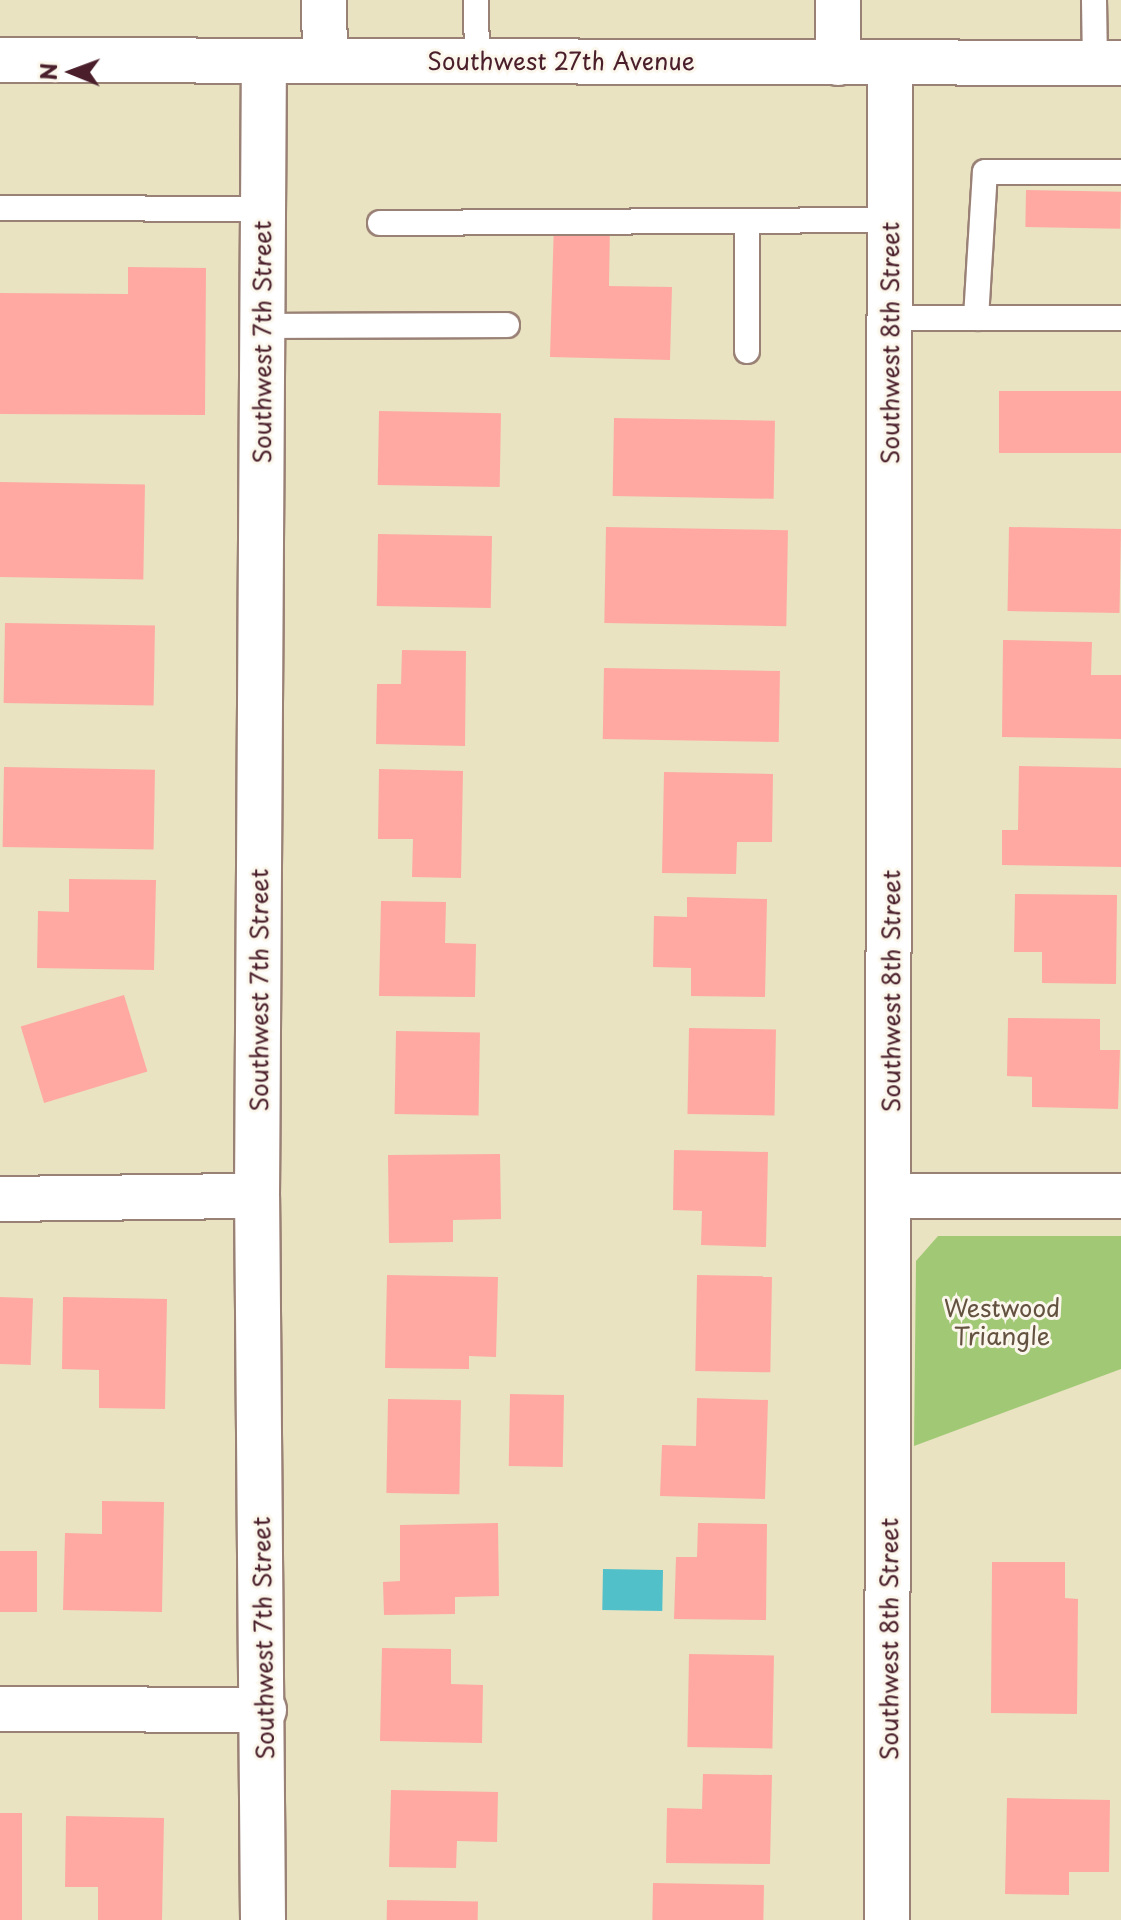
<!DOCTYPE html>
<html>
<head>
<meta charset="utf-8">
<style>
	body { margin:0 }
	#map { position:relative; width:1121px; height:1920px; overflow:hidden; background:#e9e3c2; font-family:"Playpen Sans",sans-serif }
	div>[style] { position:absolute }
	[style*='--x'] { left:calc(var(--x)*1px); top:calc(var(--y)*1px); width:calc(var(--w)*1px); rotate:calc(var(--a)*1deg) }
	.green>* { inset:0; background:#a1c975 }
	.water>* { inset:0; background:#52c0c9; transform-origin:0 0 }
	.building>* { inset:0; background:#ffa9a2; transform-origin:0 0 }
	.roads { filter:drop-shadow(2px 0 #9a8176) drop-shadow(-2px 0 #9a8176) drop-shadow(0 2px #9a8176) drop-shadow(0 -2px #9a8176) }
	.lane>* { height:24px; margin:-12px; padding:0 12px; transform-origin:12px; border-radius:12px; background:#fff }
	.street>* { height:44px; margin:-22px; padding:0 22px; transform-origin:22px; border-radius:22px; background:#fff }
	.secondary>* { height:44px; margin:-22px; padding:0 22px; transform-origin:22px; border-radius:22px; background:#fff }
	span { translate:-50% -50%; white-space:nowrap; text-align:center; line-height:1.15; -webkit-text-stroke:6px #fbf7ec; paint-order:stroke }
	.street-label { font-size:24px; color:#4a1f2b }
	.park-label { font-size:24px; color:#645241 }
	.north { position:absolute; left:32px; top:32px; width:80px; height:80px; -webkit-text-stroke:6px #fbf7ec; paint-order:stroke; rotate:271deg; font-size:22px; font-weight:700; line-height:32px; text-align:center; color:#4a1f2b }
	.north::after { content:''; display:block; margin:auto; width:28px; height:36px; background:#4a1f2b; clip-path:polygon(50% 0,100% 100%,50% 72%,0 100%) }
</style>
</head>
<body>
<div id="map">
	<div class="green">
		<div style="clip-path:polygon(938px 1236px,1121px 1236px,1121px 1369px,914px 1446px,916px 1261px)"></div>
	</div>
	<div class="water">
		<div style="left:603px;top:1569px;width:60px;height:41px;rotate:1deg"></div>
	</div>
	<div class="building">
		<div style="left:1026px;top:190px;width:95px;height:37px;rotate:1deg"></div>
		<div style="clip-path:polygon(554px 222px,610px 223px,609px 286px,672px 287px,670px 360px,550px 357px)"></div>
		<div style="clip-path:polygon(128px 267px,206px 268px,205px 415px,0 414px,0 293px,128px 294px)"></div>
		<div style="left:999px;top:391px;width:122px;height:62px"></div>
		<div style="left:379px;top:411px;width:122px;height:74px;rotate:1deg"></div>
		<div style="left:614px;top:418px;width:161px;height:78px;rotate:1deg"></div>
		<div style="left:0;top:482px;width:145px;height:95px;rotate:1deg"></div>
		<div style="left:606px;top:527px;width:182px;height:96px;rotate:1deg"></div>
		<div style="left:1009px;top:527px;width:112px;height:84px;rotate:1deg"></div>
		<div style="left:378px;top:534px;width:114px;height:72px;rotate:1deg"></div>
		<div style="left:5px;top:623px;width:150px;height:80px;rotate:1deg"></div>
		<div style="clip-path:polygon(1003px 640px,1092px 642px,1091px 675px,1121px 675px,1121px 739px,1002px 737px)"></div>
		<div style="clip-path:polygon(402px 650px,466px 651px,465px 746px,376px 744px,377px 684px,401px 684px)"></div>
		<div style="left:604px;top:668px;width:176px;height:71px;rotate:1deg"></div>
		<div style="clip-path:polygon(1019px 766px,1121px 768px,1121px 867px,1002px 865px,1002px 830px,1018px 830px)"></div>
		<div style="left:4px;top:767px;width:151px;height:80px;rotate:1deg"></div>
		<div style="clip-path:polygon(379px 769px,463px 771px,461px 878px,412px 877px,413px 839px,378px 839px)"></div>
		<div style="clip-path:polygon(664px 772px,773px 774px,772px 842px,737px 842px,736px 874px,662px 873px)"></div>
		<div style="clip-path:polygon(69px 879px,156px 880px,154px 970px,37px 968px,38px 911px,69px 912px)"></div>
		<div style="clip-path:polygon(1015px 894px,1117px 895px,1116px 984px,1042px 983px,1042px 952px,1014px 952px)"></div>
		<div style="clip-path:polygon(687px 897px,767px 899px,765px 997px,691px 996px,691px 968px,653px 967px,654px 916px,687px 917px)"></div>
		<div style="clip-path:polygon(381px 901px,446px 902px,445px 943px,476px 944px,475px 997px,379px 996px)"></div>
		<div style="left:124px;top:995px;width:80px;height:108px;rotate:73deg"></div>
		<div style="clip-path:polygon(1008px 1018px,1100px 1019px,1100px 1050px,1120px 1050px,1118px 1109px,1032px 1107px,1032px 1077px,1007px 1076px)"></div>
		<div style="left:689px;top:1028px;width:87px;height:86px;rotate:1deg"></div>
		<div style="left:396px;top:1031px;width:84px;height:83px;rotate:1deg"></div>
		<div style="clip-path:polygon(674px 1150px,768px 1152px,766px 1247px,701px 1245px,702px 1211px,673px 1210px)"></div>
		<div style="clip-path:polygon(500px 1154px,501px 1219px,453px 1220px,453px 1242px,389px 1243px,388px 1155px)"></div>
		<div style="clip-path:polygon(387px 1275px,498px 1277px,496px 1357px,469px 1356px,469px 1369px,385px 1368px)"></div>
		<div style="left:697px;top:1275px;width:75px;height:96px;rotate:1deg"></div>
		<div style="left:0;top:1297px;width:33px;height:67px;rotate:2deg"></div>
		<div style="clip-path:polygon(63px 1297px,167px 1299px,165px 1409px,99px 1408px,99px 1370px,62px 1369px)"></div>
		<div style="left:510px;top:1394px;width:54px;height:72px;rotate:1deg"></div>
		<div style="clip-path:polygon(697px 1398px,768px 1400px,765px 1499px,660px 1496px,662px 1445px,696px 1446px)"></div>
		<div style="left:388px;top:1399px;width:73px;height:94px;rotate:1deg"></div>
		<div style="clip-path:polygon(102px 1501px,164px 1502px,162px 1612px,63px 1610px,65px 1533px,102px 1534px)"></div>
		<div style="clip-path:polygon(498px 1523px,499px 1596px,455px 1597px,455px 1614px,384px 1615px,383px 1582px,400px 1581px,400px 1525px)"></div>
		<div style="clip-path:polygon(698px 1523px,767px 1524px,766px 1620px,674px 1619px,676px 1557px,697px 1557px)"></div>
		<div style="left:0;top:1551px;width:37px;height:61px"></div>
		<div style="clip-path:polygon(992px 1562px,1065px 1562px,1065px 1598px,1078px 1599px,1077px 1714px,991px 1713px)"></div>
		<div style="clip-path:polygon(382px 1648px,451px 1649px,451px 1684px,483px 1685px,482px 1743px,380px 1741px)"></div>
		<div style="left:689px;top:1654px;width:85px;height:93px;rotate:1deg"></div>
		<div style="clip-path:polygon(703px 1774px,772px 1775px,770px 1864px,666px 1863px,667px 1808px,702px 1809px)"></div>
		<div style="clip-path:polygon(391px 1790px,498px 1792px,497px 1842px,457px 1841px,456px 1868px,389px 1867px)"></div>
		<div style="clip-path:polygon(1007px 1798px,1110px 1800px,1109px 1872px,1069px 1872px,1069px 1895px,1005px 1894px)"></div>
		<div style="left:0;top:1813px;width:22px;height:107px"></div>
		<div style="clip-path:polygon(66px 1816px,164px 1818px,162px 1920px,98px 1920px,98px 1887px,65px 1887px)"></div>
		<div style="left:653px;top:1883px;width:111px;height:37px;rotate:1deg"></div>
		<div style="left:387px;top:1900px;width:91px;height:20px;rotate:1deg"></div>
	</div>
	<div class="roads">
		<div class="lane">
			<div style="--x:476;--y:0;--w:61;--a:89.1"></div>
			<div style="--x:1094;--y:0;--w:63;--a:89.1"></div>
			<div style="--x:0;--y:208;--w:263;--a:0.2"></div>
			<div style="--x:380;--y:223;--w:510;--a:-0.34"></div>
			<div style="--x:891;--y:318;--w:230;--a:0"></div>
			<div style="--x:976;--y:318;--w:146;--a:-86.5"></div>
			<div style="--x:985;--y:172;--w:136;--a:0"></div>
			<div style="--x:263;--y:326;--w:244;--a:-0.2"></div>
			<div style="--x:747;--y:351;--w:130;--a:-90"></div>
		</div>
		<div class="street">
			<div style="--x:324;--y:0;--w:60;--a:89"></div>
			<div style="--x:838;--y:0;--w:63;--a:90"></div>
			<div style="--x:891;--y:1196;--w:230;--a:0"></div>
			<div style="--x:0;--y:1199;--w:257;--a:-0.7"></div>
			<div style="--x:0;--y:1709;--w:264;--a:0.2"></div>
			<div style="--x:263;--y:1920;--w:724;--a:-90.47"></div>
			<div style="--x:257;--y:1196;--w:1135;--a:-89.65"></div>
			<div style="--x:887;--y:1920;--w:1858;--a:-89.91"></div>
		</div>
		<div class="secondary">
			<div style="--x:0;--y:60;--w:1121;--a:0.15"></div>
		</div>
	</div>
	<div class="street-label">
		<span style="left:561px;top:61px">Southwest 27th Avenue</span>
		<span style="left:262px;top:342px;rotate:-90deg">Southwest 7th Street</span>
		<span style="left:890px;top:343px;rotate:-90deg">Southwest 8th Street</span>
		<span style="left:259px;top:990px;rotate:-90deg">Southwest 7th Street</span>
		<span style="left:891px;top:991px;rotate:-90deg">Southwest 8th Street</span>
		<span style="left:263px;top:1638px;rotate:-91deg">Southwest 7th Street</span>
		<span style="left:889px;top:1639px;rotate:-90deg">Southwest 8th Street</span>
	</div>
	<div class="park-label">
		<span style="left:1002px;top:1322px">Westwood<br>Triangle</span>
	</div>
	<div class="north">N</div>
</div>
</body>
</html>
